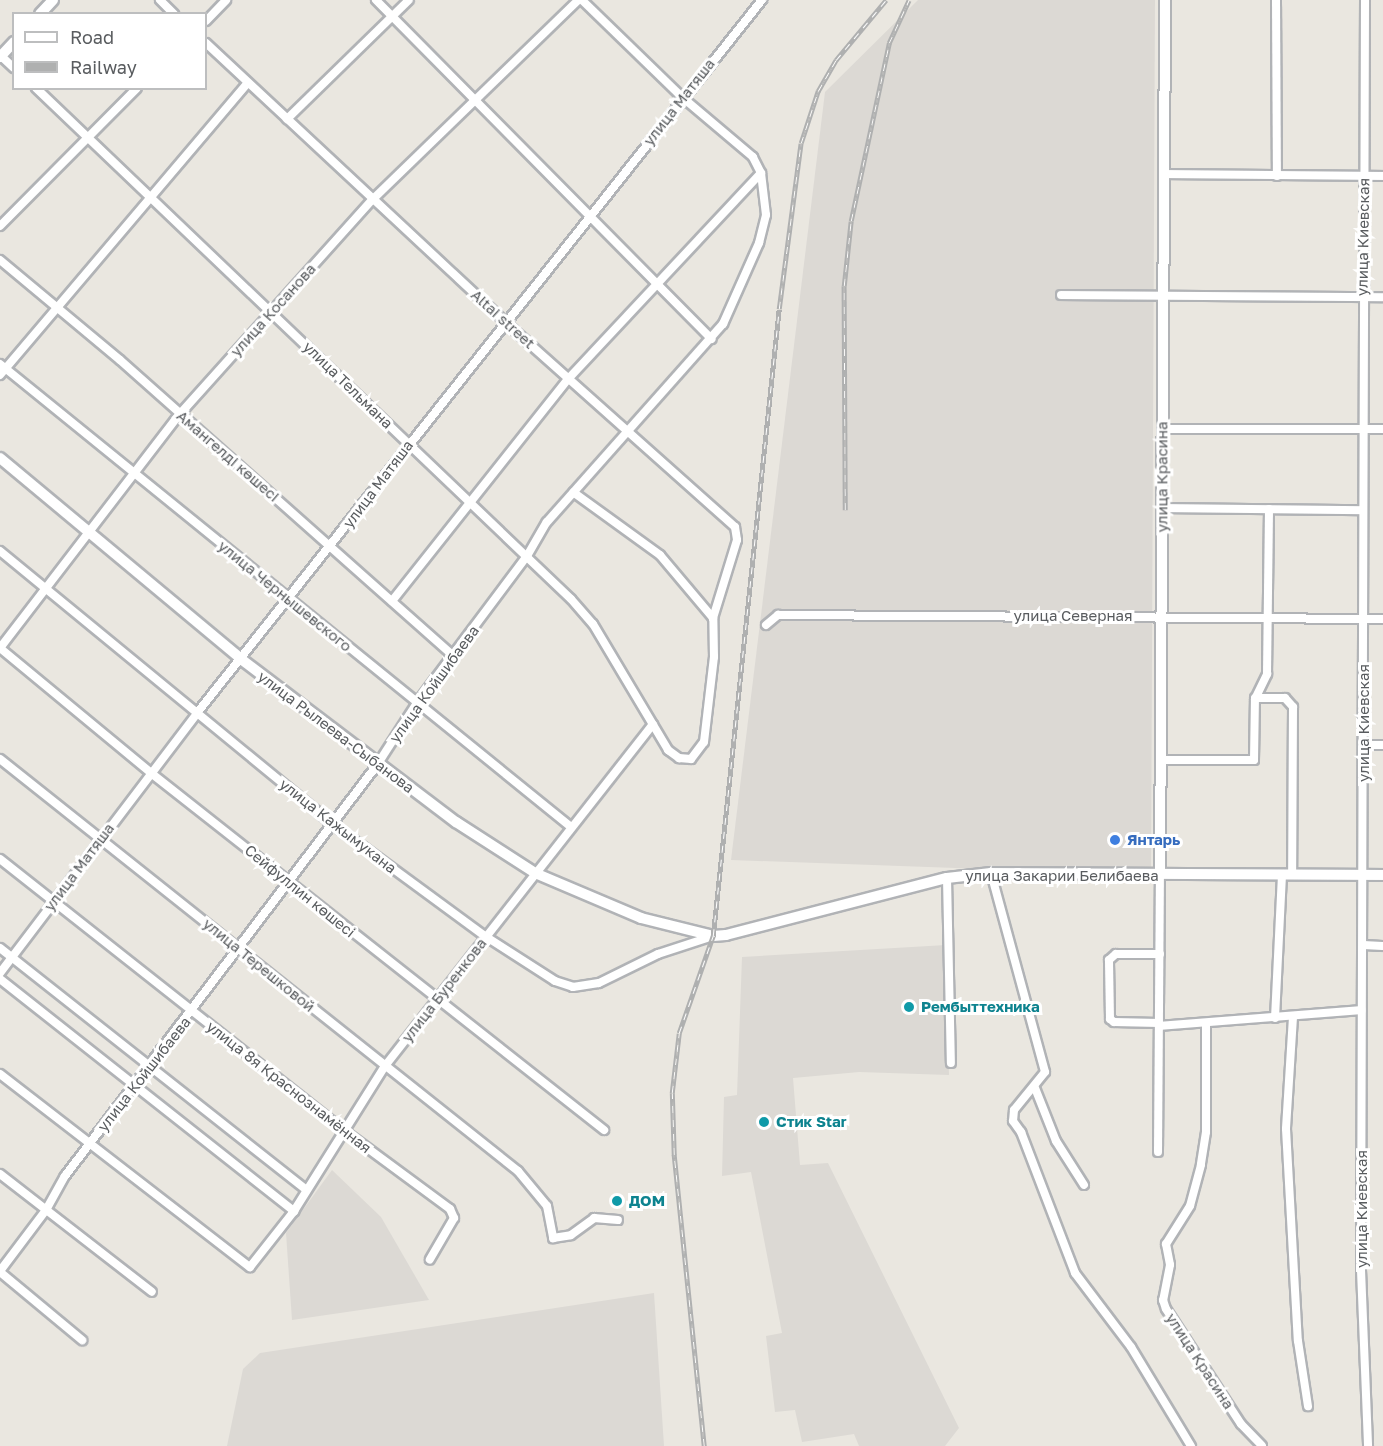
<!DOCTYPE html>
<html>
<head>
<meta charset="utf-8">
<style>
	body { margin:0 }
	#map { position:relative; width:1383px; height:1446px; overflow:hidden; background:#eae7e0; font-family:"Golos Text",sans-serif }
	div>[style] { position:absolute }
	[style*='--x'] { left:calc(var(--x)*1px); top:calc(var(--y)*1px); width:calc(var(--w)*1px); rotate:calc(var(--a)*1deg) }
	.industrial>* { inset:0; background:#dcd9d4 }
	.roads { filter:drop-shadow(2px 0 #b1b3b6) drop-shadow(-2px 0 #b1b3b6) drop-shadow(0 2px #b1b3b6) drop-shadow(0 -2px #b1b3b6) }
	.street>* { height:8px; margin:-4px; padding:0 4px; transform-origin:4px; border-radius:4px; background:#fff }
	.secondary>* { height:10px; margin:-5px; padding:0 5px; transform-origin:5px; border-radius:5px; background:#fff }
	.rail>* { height:4.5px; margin-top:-2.25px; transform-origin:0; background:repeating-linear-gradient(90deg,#fff 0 7px,#afb0b0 0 14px); box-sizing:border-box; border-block:2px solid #afb0b0 }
	.dots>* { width:16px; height:16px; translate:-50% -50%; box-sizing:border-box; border:3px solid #fff; border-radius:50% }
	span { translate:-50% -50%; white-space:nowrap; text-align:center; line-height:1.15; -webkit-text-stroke:6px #fff; paint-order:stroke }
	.street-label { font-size:15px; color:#595c5f }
	.shop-label { font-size:15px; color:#366cbe; font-weight:700 }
	.left { translate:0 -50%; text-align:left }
	.culture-label { font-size:15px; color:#0d838f; font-weight:700 }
	.legend { position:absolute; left:12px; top:12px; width:195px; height:78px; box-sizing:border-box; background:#fff; border:2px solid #bdbebf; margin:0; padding:8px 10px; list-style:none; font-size:18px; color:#595c5f }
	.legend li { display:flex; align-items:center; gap:12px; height:30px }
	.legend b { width:30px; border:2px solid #bdbebf }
</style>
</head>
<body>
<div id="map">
	<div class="industrial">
		<div style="clip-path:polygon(918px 0,1155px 0,1151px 875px,731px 860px,825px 92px)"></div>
		<div style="clip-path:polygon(946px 945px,949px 1075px,859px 1072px,793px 1078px,800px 1165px,828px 1163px,959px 1428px,945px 1446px,859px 1446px,854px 1434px,802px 1442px,795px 1410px,775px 1412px,766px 1336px,782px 1333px,751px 1172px,722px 1176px,724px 1097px,737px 1095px,742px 957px)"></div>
		<div style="clip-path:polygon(332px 1170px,381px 1217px,429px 1300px,292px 1320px,286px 1233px)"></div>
		<div style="clip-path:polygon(654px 1293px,664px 1446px,227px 1446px,243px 1369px,260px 1353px)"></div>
	</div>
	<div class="roads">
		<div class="street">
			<div style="--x:160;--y:0;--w:20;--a:45"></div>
			<div style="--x:376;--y:0;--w:477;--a:45.3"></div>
			<div style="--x:1276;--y:0;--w:176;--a:89.7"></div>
			<div style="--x:1365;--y:0;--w:1270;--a:90.18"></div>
			<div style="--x:1361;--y:1270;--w:176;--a:87.7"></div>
			<div style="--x:206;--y:21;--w:29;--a:-46"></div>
			<div style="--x:206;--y:43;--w:409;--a:43"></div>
			<div style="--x:505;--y:322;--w:308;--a:41.7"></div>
			<div style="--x:735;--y:527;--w:13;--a:81"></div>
			<div style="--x:737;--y:540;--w:82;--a:107.1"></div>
			<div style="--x:0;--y:55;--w:19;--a:43"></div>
			<div style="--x:36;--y:88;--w:740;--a:43.69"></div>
			<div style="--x:571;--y:599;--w:33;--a:49"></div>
			<div style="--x:593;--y:624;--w:147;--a:59.2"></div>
			<div style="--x:668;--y:750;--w:14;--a:36"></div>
			<div style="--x:679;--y:758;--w:12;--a:5"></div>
			<div style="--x:691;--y:759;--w:21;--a:-53"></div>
			<div style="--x:704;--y:742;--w:86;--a:-83.3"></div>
			<div style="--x:714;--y:657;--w:39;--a:-91"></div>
			<div style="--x:713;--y:618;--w:82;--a:-130.1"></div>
			<div style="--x:660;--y:555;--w:107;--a:-144.1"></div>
			<div style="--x:287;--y:119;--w:170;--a:-44.3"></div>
			<div style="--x:1164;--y:174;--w:219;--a:0.5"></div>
			<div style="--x:0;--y:226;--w:194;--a:-45.2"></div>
			<div style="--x:0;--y:260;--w:156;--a:39.8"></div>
			<div style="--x:120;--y:360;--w:446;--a:41.6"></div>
			<div style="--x:1061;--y:295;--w:322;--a:0.4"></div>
			<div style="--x:0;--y:364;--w:735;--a:39.04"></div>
			<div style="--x:0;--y:375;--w:383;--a:-49.7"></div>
			<div style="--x:1162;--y:429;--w:221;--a:0"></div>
			<div style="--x:1163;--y:508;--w:199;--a:0.6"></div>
			<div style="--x:0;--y:551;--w:428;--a:39.4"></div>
			<div style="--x:331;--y:823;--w:191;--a:36.3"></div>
			<div style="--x:485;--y:936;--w:83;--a:32.7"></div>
			<div style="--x:555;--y:981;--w:19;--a:18"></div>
			<div style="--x:573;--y:987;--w:26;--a:-9"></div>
			<div style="--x:599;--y:983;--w:66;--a:-26.2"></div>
			<div style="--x:658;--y:954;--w:58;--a:-18.1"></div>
			<div style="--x:392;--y:601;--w:285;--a:-51.6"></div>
			<div style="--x:569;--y:378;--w:281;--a:-46.9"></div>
			<div style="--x:766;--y:625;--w:16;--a:-40"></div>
			<div style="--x:778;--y:615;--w:605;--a:0.38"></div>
			<div style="--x:0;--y:648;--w:294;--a:-52.5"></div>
			<div style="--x:179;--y:415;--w:290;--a:-48.1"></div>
			<div style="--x:373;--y:199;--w:286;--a:-44.1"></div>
			<div style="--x:0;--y:648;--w:196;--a:39.6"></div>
			<div style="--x:151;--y:773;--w:577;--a:38.24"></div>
			<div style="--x:1255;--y:698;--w:30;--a:0"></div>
			<div style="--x:1285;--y:698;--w:12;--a:48"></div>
			<div style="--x:1293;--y:707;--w:168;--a:90.3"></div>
			<div style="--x:1364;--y:745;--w:19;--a:0"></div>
			<div style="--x:0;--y:759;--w:662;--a:38.5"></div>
			<div style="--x:518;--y:1171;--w:45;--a:50.4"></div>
			<div style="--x:547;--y:1206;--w:33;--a:79"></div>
			<div style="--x:553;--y:1238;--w:18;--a:-9"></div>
			<div style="--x:571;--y:1235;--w:29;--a:-36"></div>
			<div style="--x:594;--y:1218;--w:24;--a:5"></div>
			<div style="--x:1161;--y:760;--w:93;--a:0"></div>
			<div style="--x:1254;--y:760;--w:61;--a:-89.1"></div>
			<div style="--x:1255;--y:699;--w:28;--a:-64"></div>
			<div style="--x:1267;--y:674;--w:165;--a:-89.3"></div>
			<div style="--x:0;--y:859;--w:437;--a:38.3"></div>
			<div style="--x:343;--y:1130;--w:133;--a:36.4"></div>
			<div style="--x:450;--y:1209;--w:10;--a:66"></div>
			<div style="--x:454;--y:1218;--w:48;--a:120.3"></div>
			<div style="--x:991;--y:873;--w:206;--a:74.8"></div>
			<div style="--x:1045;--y:1072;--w:49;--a:129.2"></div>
			<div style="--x:1014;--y:1110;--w:11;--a:95"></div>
			<div style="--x:1013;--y:1121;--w:14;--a:54"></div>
			<div style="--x:1021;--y:1132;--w:151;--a:69"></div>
			<div style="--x:1075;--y:1273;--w:93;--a:52.9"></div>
			<div style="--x:1131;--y:1347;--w:116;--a:58.8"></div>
			<div style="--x:947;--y:878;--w:185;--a:88.8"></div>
			<div style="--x:1363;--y:945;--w:20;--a:3"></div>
			<div style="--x:0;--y:948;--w:390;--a:38.3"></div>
			<div style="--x:0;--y:973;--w:326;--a:-52.8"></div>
			<div style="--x:197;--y:713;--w:910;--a:-51.61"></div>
			<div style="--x:0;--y:979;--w:375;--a:38.3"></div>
			<div style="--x:1293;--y:1017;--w:112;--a:93.6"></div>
			<div style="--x:1286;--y:1129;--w:212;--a:86.8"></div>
			<div style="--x:1298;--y:1341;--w:66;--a:81.3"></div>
			<div style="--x:1275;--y:1018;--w:143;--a:-87.2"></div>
			<div style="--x:1159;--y:1023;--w:45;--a:-178.7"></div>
			<div style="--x:1114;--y:1022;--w:5;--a:-143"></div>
			<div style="--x:1110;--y:1019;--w:59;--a:-91"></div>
			<div style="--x:1109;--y:960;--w:9;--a:-41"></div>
			<div style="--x:1116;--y:954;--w:44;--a:0"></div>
			<div style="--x:1206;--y:1024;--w:108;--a:90"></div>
			<div style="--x:1206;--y:1132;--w:33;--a:99"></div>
			<div style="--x:1201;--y:1165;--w:42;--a:105"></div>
			<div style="--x:1190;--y:1206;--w:45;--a:122.3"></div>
			<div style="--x:1166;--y:1244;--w:21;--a:79"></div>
			<div style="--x:1170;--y:1265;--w:36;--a:101"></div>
			<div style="--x:1163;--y:1300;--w:9;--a:72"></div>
			<div style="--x:1166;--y:1309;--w:137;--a:56.9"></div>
			<div style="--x:1241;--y:1424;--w:30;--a:46"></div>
			<div style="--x:1159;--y:1026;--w:203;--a:-4.5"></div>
			<div style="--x:0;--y:1074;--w:316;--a:37.7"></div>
			<div style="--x:250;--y:1267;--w:71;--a:-51.8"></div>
			<div style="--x:294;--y:1211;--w:171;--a:-57.9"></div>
			<div style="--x:385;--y:1066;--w:434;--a:-51.9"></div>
			<div style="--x:1035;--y:1088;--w:57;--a:68.4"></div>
			<div style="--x:1056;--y:1141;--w:52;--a:57.5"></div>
			<div style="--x:1158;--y:1152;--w:277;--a:-89.6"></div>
			<div style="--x:0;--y:1174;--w:192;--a:37.8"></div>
			<div style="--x:0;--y:1271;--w:76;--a:-53"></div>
			<div style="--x:46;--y:1210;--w:39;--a:-61"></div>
			<div style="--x:65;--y:1176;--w:516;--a:-52.8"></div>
			<div style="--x:377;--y:765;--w:74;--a:-57.2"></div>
			<div style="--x:417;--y:703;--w:184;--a:-53.2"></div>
			<div style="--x:527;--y:556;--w:39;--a:-60"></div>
			<div style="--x:547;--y:522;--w:265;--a:-48.4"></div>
			<div style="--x:723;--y:324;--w:89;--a:-66"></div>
			<div style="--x:759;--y:243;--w:29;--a:-76"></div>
			<div style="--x:766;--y:215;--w:42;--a:-96.8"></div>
			<div style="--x:761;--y:173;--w:18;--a:-117"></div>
			<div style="--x:753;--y:157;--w:93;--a:-139.8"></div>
			<div style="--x:682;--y:97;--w:139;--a:-135.9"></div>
			<div style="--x:0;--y:1272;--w:107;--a:39.7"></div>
		</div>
		<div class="secondary">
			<div style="--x:40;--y:14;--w:19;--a:-47"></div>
			<div style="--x:0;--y:57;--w:21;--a:-47"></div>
			<div style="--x:0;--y:458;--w:314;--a:39.8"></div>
			<div style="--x:241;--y:659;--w:270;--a:37.2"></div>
			<div style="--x:456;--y:822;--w:94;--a:32.8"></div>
			<div style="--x:535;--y:873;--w:115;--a:23"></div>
			<div style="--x:641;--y:918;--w:74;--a:14"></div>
			<div style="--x:713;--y:936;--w:13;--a:-4"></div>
			<div style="--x:726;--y:935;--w:228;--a:-14.5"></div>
			<div style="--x:947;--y:878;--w:44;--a:-6.5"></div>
			<div style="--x:991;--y:873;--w:392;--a:0.3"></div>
			<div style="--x:1160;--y:875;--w:875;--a:-89.67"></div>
		</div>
	</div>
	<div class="rail">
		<div style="--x:845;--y:510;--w:224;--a:-90.3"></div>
		<div style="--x:844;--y:286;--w:65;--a:-83.9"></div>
		<div style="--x:851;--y:221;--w:182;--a:-77.9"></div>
		<div style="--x:889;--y:43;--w:47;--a:-65.1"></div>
		<div style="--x:704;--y:1446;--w:293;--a:-95.9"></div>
		<div style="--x:674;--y:1155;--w:62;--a:-91.8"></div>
		<div style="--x:672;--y:1093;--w:60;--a:-83.3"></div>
		<div style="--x:679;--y:1033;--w:103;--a:-70.7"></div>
		<div style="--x:713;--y:936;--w:630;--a:-83.99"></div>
		<div style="--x:779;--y:309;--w:167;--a:-82.5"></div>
		<div style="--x:801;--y:143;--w:55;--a:-71.9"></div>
		<div style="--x:818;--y:91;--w:36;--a:-60"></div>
		<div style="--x:836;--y:60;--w:78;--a:-50.2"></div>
	</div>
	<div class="dots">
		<div style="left:1115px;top:840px;background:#3f7fe0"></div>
		<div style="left:909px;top:1007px;background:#0f9aa8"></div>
		<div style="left:764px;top:1122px;background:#0f9aa8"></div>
		<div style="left:617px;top:1201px;background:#0f9aa8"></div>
	</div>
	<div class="street-label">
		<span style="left:679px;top:102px;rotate:-52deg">улица Матяша</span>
		<span style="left:1363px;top:237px;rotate:-89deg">улица Киевская</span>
		<span style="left:273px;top:310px;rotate:-48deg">улица Косанова</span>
		<span style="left:503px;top:319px;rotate:42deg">Altai street</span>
		<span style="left:348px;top:385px;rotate:44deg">улица Тельмана</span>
		<span style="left:228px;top:456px;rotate:41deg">Амангелді көшесі</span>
		<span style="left:1162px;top:477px;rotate:-90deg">улица Красина</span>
		<span style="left:378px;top:484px;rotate:-53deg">улица Матяша</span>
		<span style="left:285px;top:596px;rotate:39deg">улица Чернышевского</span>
		<span style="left:1073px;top:616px">улица Северная</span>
		<span style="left:434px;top:684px;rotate:-54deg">улица Койшибаева</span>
		<span style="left:1364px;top:723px;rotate:-90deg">улица Киевская</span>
		<span style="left:336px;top:732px;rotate:37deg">улица Рылеева-Сыбанова</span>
		<span style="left:338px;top:826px;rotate:38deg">улица Кажымукана</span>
		<span style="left:79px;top:867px;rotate:-53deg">улица Матяша</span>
		<span style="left:1062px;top:876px">улица Закарии Белибаева</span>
		<span style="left:300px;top:891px;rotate:39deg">Сейфуллин көшесі</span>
		<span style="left:259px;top:965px;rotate:39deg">улица Терешковой</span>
		<span style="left:444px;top:990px;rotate:-52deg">улица Буренкова</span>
		<span style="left:144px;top:1074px;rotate:-52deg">улица Койшибаева</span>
		<span style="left:289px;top:1087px;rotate:38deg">улица 8я Краснознамённая</span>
		<span style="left:1362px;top:1209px;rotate:-90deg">улица Киевская</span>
		<span style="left:1200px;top:1361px;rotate:57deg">улица Красина</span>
	</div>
	<div class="shop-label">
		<span class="left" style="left:1127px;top:840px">Янтарь</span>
	</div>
	<div class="culture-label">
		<span class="left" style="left:921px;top:1007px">Рембыттехника</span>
		<span class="left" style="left:776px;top:1122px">Стик Star</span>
		<span class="left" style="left:629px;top:1201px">ДОМ</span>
	</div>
	<ul class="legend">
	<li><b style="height:8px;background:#fff"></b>Road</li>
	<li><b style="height:8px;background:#afb0b0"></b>Railway</li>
	</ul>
</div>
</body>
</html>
